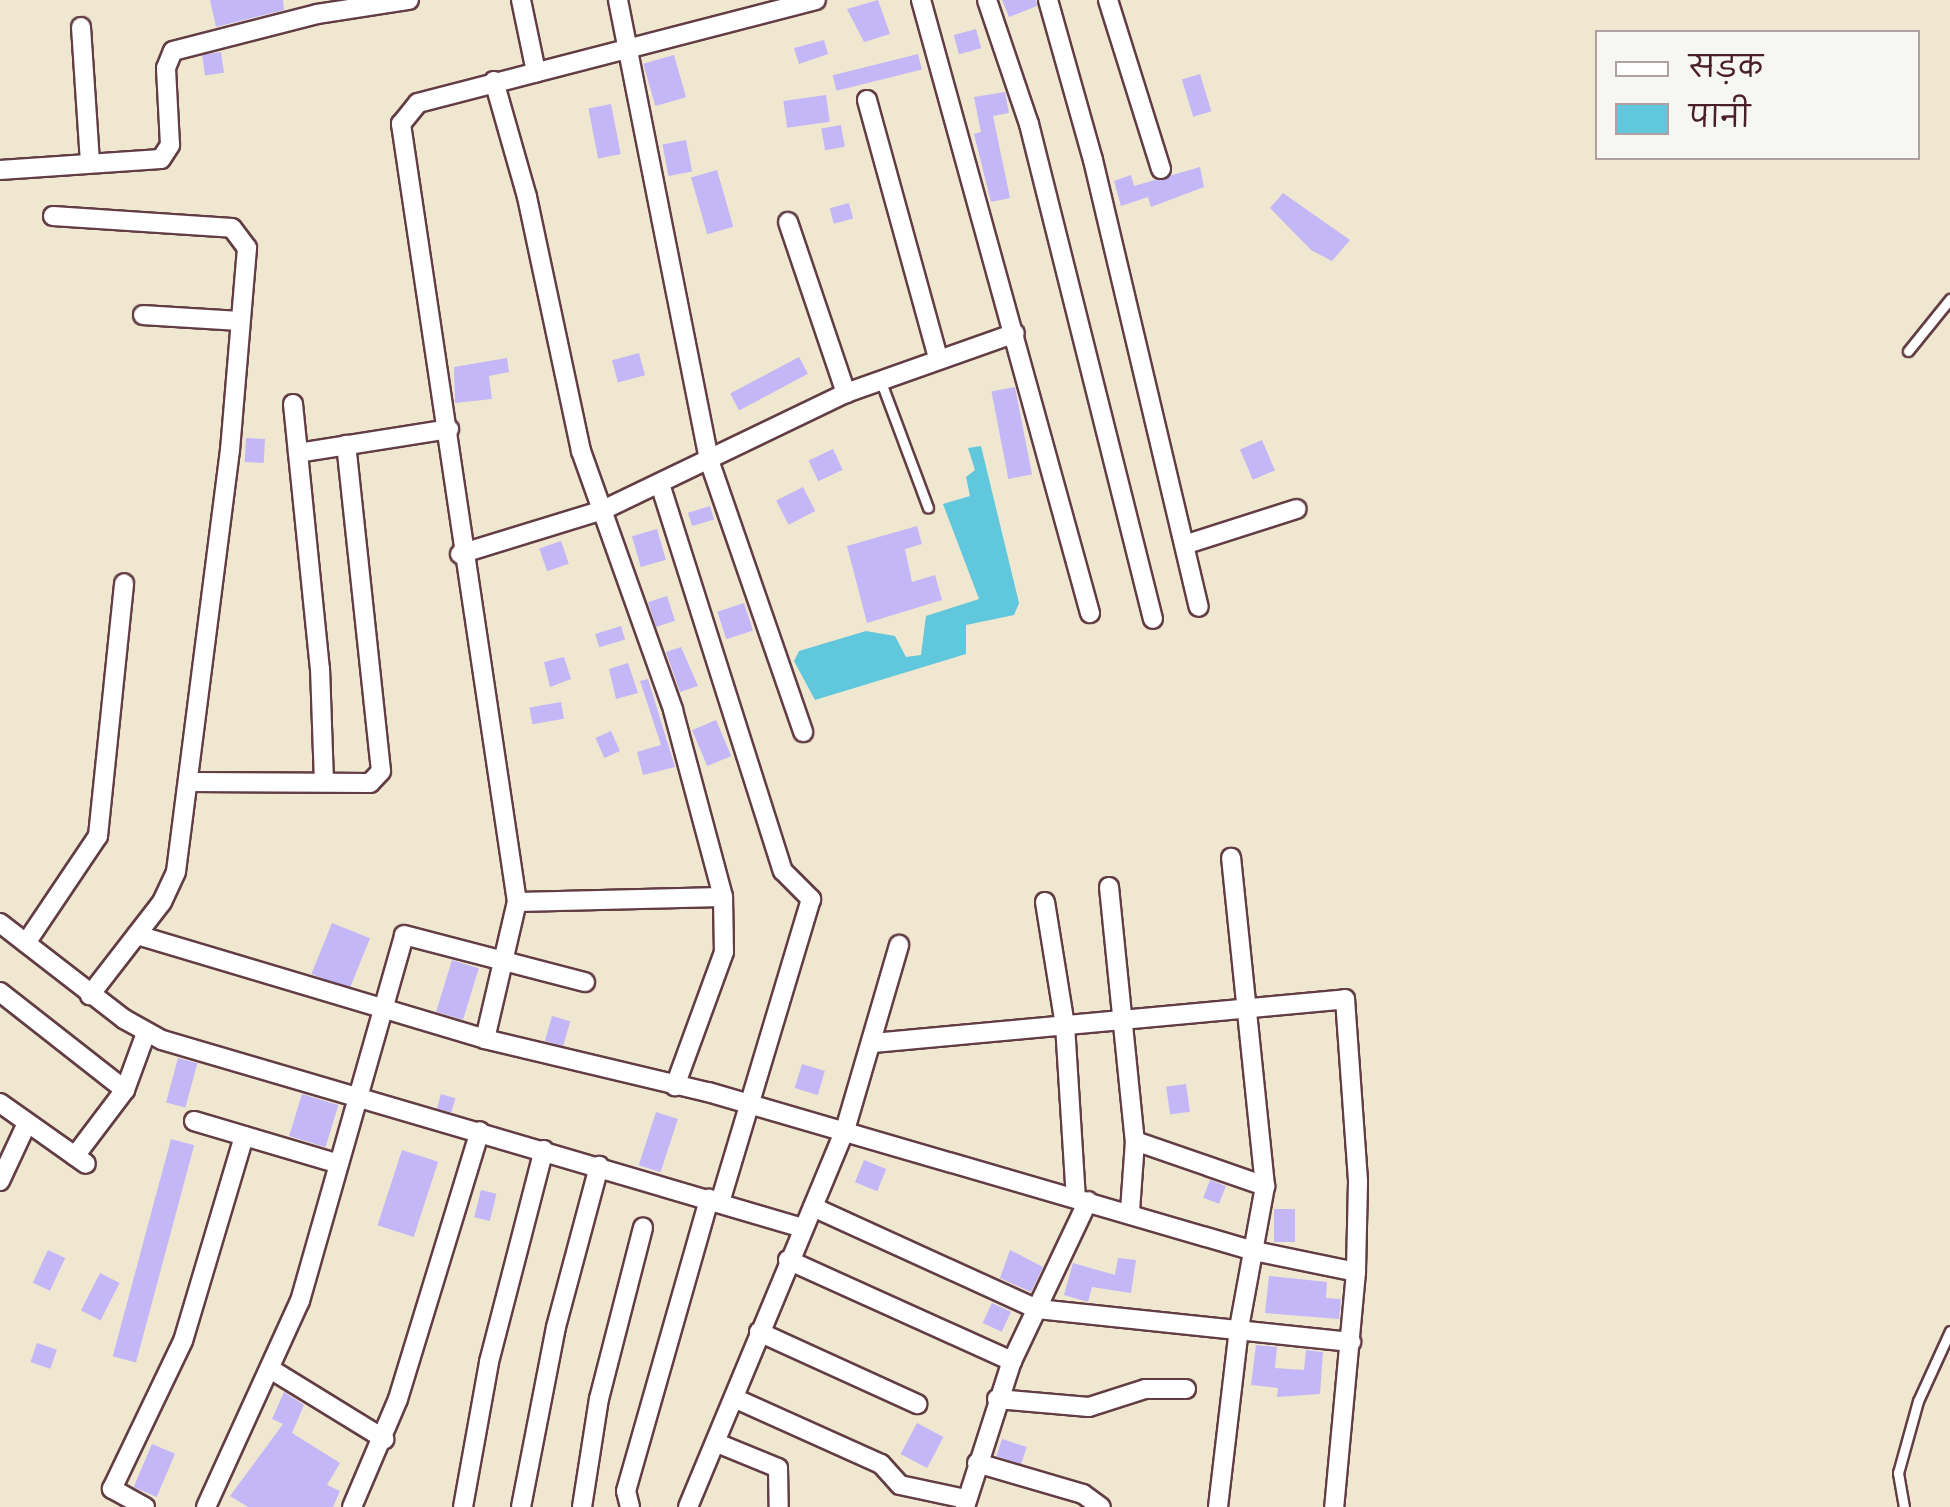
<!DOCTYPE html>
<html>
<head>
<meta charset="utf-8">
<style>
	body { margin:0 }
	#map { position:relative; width:1950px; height:1507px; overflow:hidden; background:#efe7d0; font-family:"Patrick Hand","Playpen Sans Deva",sans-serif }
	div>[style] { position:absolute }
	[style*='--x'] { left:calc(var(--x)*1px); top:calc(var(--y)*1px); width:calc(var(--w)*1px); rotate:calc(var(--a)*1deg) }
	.water>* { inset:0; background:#60c7dd }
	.building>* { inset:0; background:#c3b7f7; transform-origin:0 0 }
	.roads { filter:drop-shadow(2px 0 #633d44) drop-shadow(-2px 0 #633d44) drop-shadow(0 2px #633d44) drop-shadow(0 -2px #633d44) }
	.service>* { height:9px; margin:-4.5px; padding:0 4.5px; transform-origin:4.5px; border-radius:4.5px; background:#fff }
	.minor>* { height:18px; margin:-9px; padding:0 9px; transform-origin:9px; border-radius:9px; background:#fff }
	span { translate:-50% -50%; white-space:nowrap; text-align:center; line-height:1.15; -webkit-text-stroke:8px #f6f6f2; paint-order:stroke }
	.legend { position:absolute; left:1595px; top:30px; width:325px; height:130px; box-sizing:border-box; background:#f6f6f2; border:2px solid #b1a0a2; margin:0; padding:12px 18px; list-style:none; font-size:30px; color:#4a1f2b }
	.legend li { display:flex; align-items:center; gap:20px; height:50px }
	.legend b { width:50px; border:2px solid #b1a0a2 }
</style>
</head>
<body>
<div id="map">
	<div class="water">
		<div style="clip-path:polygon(981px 446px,1019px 603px,1014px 615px,966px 625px,966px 654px,815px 700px,794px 661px,799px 651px,866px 631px,895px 636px,906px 657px,921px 655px,926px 616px,979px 599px,943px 504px,970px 496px,966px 477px,975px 470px,968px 448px)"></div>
	</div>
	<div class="building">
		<div style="clip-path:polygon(210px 0,283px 0,284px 10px,216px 27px)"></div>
		<div style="clip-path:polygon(878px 0,890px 34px,864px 42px,847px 9px)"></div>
		<div style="clip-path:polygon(1002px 0,1036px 0,1037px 6px,1009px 17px)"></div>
		<div style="left:976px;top:29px;width:20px;height:23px;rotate:75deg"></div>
		<div style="clip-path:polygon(824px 40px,828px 54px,799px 64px,794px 48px)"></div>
		<div style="left:221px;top:52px;width:21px;height:19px;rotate:82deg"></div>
		<div style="left:918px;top:54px;width:16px;height:88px;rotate:76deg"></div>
		<div style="left:674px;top:55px;width:44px;height:32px;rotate:74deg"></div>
		<div style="left:1200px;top:74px;width:39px;height:19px;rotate:73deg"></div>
		<div style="clip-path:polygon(1005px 92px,1009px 113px,993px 116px,1010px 198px,991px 202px,974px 134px,981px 132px,974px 97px)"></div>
		<div style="left:826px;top:95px;width:27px;height:43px;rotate:82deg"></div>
		<div style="left:611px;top:104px;width:51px;height:23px;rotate:79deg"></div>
		<div style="left:841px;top:125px;width:22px;height:20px;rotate:80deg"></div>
		<div style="left:686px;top:140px;width:32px;height:24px;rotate:79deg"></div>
		<div style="clip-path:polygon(1200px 167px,1204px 187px,1151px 207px,1148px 197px,1121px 206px,1114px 181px,1131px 175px,1134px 186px)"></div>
		<div style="left:717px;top:170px;width:59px;height:27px;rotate:74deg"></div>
		<div style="clip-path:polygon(1283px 193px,1350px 240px,1332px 261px,1311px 250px,1270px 208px)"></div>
		<div style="left:849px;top:203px;width:16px;height:20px;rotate:75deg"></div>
		<div style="left:639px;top:353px;width:23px;height:28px;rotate:75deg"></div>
		<div style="left:799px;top:357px;width:19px;height:78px;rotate:62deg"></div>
		<div style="clip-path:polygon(507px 358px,509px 372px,489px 376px,492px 399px,455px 403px,454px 367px)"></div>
		<div style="left:1015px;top:387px;width:89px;height:24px;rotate:79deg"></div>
		<div style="left:246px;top:438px;width:19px;height:24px;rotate:3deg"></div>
		<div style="left:1262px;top:440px;width:33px;height:24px;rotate:67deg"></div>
		<div style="left:833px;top:449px;width:23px;height:27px;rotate:65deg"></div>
		<div style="left:803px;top:487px;width:27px;height:30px;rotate:63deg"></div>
		<div style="left:710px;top:506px;width:14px;height:23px;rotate:73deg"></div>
		<div style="clip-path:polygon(917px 526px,922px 544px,905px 549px,912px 582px,935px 575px,942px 600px,867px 623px,847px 546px)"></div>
		<div style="left:657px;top:529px;width:32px;height:26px;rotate:74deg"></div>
		<div style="left:561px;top:541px;width:24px;height:23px;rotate:71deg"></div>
		<div style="left:667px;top:596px;width:26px;height:20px;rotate:72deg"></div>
		<div style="left:744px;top:603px;width:29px;height:28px;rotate:72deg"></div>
		<div style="left:621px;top:626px;width:14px;height:27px;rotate:73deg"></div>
		<div style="clip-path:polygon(681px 647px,698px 686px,680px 692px,666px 652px)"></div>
		<div style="clip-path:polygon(564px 657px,571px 679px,550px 687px,544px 662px)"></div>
		<div style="clip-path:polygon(628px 663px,638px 693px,616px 699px,609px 669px)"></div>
		<div style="clip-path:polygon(648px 679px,675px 767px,643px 775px,637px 752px,661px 745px,640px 681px)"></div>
		<div style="left:561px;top:702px;width:17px;height:32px;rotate:80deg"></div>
		<div style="left:716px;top:720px;width:39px;height:26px;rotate:67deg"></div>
		<div style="left:611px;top:731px;width:22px;height:17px;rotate:66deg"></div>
		<div style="left:332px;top:923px;width:41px;height:55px;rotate:22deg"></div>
		<div style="left:452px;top:960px;width:28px;height:54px;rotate:17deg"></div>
		<div style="left:552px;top:1016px;width:19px;height:26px;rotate:16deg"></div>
		<div style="left:178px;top:1058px;width:20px;height:46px;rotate:15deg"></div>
		<div style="left:802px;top:1064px;width:24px;height:25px;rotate:17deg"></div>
		<div style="left:1186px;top:1084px;width:28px;height:20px;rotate:82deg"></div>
		<div style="left:302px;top:1094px;width:38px;height:44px;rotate:17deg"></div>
		<div style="left:441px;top:1094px;width:15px;height:15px;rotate:16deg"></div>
		<div style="left:656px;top:1112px;width:23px;height:56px;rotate:18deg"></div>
		<div style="left:171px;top:1139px;width:24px;height:225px;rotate:15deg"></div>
		<div style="left:402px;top:1150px;width:38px;height:79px;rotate:18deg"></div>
		<div style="left:864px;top:1160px;width:24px;height:24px;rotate:22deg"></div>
		<div style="left:1210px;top:1180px;width:17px;height:19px;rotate:21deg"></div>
		<div style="left:481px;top:1190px;width:16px;height:28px;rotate:14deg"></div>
		<div style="left:1274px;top:1209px;width:21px;height:33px"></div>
		<div style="left:48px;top:1250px;width:19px;height:36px;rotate:25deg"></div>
		<div style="clip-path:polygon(1010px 1250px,1043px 1267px,1031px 1292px,1000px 1278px)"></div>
		<div style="clip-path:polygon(1118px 1258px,1136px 1260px,1131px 1293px,1092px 1287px,1088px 1302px,1064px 1295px,1073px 1263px,1115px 1275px)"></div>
		<div style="left:100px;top:1273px;width:22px;height:42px;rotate:27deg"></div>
		<div style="clip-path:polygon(1269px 1276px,1327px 1282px,1326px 1298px,1341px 1299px,1339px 1319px,1265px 1313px)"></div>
		<div style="left:992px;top:1303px;width:21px;height:22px;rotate:25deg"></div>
		<div style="left:37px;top:1343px;width:21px;height:20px;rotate:19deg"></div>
		<div style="clip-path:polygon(1256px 1345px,1277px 1347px,1275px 1368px,1304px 1370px,1306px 1350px,1323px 1352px,1320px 1394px,1277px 1397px,1278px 1388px,1251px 1385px)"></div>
		<div style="clip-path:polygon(284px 1392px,304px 1405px,292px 1433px,340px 1463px,327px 1485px,340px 1491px,333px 1507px,248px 1507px,230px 1496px,283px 1424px,272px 1419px)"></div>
		<div style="left:917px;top:1423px;width:30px;height:35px;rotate:28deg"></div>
		<div style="left:1002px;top:1439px;width:26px;height:18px;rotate:18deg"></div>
		<div style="left:152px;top:1444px;width:25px;height:47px;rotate:23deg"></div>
	</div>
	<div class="roads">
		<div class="service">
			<div style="--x:1908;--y:351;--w:67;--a:-51.1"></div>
			<div style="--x:881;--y:382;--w:134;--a:69.5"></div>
			<div style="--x:1904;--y:1507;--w:35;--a:-100"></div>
			<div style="--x:1898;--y:1473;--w:75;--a:-74.5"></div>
			<div style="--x:1918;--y:1401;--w:77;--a:-65.4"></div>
		</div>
		<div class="minor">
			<div style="--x:521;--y:0;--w:74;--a:78.2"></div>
			<div style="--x:618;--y:0;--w:469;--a:78.8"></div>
			<div style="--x:709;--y:460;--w:288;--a:70.9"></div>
			<div style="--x:921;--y:0;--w:636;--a:74.59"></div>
			<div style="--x:987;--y:0;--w:131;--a:71.3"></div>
			<div style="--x:1029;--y:124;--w:510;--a:75.94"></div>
			<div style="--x:1048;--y:0;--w:166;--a:74.3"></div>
			<div style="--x:1093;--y:160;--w:459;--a:76.7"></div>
			<div style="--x:1108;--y:0;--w:177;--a:72.6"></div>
			<div style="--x:81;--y:27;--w:136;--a:86.2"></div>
			<div style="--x:494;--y:81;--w:121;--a:74.1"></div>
			<div style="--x:527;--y:197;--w:260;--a:78"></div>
			<div style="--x:581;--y:451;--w:275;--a:70.4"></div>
			<div style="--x:673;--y:710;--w:194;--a:75"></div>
			<div style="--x:723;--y:897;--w:55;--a:89"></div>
			<div style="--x:724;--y:952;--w:143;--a:110.1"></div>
			<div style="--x:867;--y:100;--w:268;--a:74.6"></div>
			<div style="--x:0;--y:170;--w:161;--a:-3.9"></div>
			<div style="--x:161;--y:159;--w:17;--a:-57"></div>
			<div style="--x:170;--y:145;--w:77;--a:-93"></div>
			<div style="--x:166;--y:68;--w:18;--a:-68"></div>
			<div style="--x:173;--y:51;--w:149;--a:-14.4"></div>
			<div style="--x:317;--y:14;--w:93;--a:-8.7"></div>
			<div style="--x:53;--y:216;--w:179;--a:3.8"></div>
			<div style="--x:232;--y:228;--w:25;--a:53"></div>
			<div style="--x:247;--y:248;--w:203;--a:94.8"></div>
			<div style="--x:230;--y:450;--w:425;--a:97.3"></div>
			<div style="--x:176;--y:872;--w:33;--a:115"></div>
			<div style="--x:162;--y:902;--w:118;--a:127.7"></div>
			<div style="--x:788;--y:222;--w:181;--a:71.3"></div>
			<div style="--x:143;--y:315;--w:96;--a:3.6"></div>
			<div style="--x:293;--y:404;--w:265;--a:84.2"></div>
			<div style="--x:320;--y:668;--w:113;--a:88"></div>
			<div style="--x:298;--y:453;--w:153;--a:-9"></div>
			<div style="--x:660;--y:484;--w:406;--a:72.4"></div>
			<div style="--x:783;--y:871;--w:40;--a:45"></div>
			<div style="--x:811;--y:899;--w:316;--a:106.7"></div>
			<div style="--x:1187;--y:544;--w:115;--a:-17.7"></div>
			<div style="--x:460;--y:554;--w:150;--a:-17.1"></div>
			<div style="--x:603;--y:510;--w:270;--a:-25.7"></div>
			<div style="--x:846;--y:393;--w:179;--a:-19.5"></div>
			<div style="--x:192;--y:782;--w:178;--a:0.3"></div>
			<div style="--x:370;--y:783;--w:16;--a:-47"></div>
			<div style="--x:381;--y:771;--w:328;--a:-96.1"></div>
			<div style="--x:1109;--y:887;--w:255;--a:84.2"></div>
			<div style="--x:1135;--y:1141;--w:70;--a:94.1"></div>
			<div style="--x:517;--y:902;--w:206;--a:-1.4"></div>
			<div style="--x:1045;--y:902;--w:125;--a:80.8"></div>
			<div style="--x:1065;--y:1025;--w:173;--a:86.4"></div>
			<div style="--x:0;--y:923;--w:157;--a:37.7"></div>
			<div style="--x:124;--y:1019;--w:43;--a:28.9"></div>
			<div style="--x:162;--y:1040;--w:668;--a:16.35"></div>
			<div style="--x:137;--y:935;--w:363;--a:16.6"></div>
			<div style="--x:485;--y:1039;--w:229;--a:13.4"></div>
			<div style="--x:708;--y:1092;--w:569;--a:16.24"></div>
			<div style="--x:1254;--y:1251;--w:104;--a:11.6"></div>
			<div style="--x:26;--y:943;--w:129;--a:-56.1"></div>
			<div style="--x:98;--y:836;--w:254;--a:-84.1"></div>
			<div style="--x:0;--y:992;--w:159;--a:38.1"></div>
			<div style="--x:485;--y:1039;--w:141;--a:-76.9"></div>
			<div style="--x:517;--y:902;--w:787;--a:-98.48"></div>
			<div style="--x:401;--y:124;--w:27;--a:-51"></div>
			<div style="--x:418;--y:103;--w:411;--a:-14.5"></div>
			<div style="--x:874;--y:1043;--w:473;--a:-5.3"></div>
			<div style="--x:1345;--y:999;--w:183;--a:85.9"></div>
			<div style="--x:1358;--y:1182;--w:90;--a:91.3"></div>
			<div style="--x:1356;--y:1272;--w:236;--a:95.3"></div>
			<div style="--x:0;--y:1103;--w:105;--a:35.3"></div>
			<div style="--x:194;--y:1121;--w:151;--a:16.5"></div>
			<div style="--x:1135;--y:1141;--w:138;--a:19.1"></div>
			<div style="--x:75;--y:1156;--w:83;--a:-52.9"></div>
			<div style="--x:125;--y:1090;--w:61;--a:-69.8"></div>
			<div style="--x:0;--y:1181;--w:64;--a:-65"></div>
			<div style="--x:813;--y:1207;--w:246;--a:24.5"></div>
			<div style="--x:1037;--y:1309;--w:316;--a:6"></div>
			<div style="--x:788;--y:1260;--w:246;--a:24.3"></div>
			<div style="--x:759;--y:1332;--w:174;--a:24.5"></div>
			<div style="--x:272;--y:1370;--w:132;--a:31.6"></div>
			<div style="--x:734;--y:1398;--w:161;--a:24.2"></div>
			<div style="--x:881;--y:1464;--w:28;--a:48"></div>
			<div style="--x:900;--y:1485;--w:67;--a:12"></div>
			<div style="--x:997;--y:1399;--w:92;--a:5"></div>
			<div style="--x:1089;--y:1407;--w:59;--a:-17.8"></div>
			<div style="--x:1145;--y:1389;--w:41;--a:0"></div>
			<div style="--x:717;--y:1443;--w:66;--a:22.3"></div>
			<div style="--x:778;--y:1468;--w:39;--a:89"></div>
			<div style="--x:977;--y:1463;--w:110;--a:16.3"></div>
			<div style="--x:1083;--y:1494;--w:22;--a:36"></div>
			<div style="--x:145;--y:1507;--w:38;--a:-151"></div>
			<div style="--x:112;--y:1489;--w:164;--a:-64.4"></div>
			<div style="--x:183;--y:1341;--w:214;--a:-73.4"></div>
			<div style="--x:206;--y:1507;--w:226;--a:-65.5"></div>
			<div style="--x:300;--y:1301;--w:380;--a:-74.1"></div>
			<div style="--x:404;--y:935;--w:187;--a:14.6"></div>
			<div style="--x:352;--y:1507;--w:117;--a:-66.9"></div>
			<div style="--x:398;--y:1399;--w:280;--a:-73"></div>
			<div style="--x:463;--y:1507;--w:147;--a:-79.8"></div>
			<div style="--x:489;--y:1362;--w:219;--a:-75.5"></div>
			<div style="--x:521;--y:1507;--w:183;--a:-79"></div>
			<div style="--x:556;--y:1327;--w:167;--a:-75"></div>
			<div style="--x:582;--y:1507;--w:109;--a:-81.1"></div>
			<div style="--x:599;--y:1399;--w:177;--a:-75.6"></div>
			<div style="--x:630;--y:1507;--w:16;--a:-104"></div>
			<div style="--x:626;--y:1491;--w:304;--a:-74.1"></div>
			<div style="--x:688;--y:1507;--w:408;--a:-67.4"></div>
			<div style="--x:845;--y:1130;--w:193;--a:-73.7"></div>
			<div style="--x:965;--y:1507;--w:153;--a:-72.2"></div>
			<div style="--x:1012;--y:1361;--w:177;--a:-64.6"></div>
			<div style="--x:1218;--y:1507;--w:180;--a:-83.3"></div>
			<div style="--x:1239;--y:1328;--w:144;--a:-79.6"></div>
			<div style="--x:1265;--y:1186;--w:330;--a:-95.9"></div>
		</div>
	</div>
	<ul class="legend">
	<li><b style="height:12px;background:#fff"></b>सड़क</li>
	<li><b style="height:28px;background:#60c7dd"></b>पानी</li>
	</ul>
</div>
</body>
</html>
